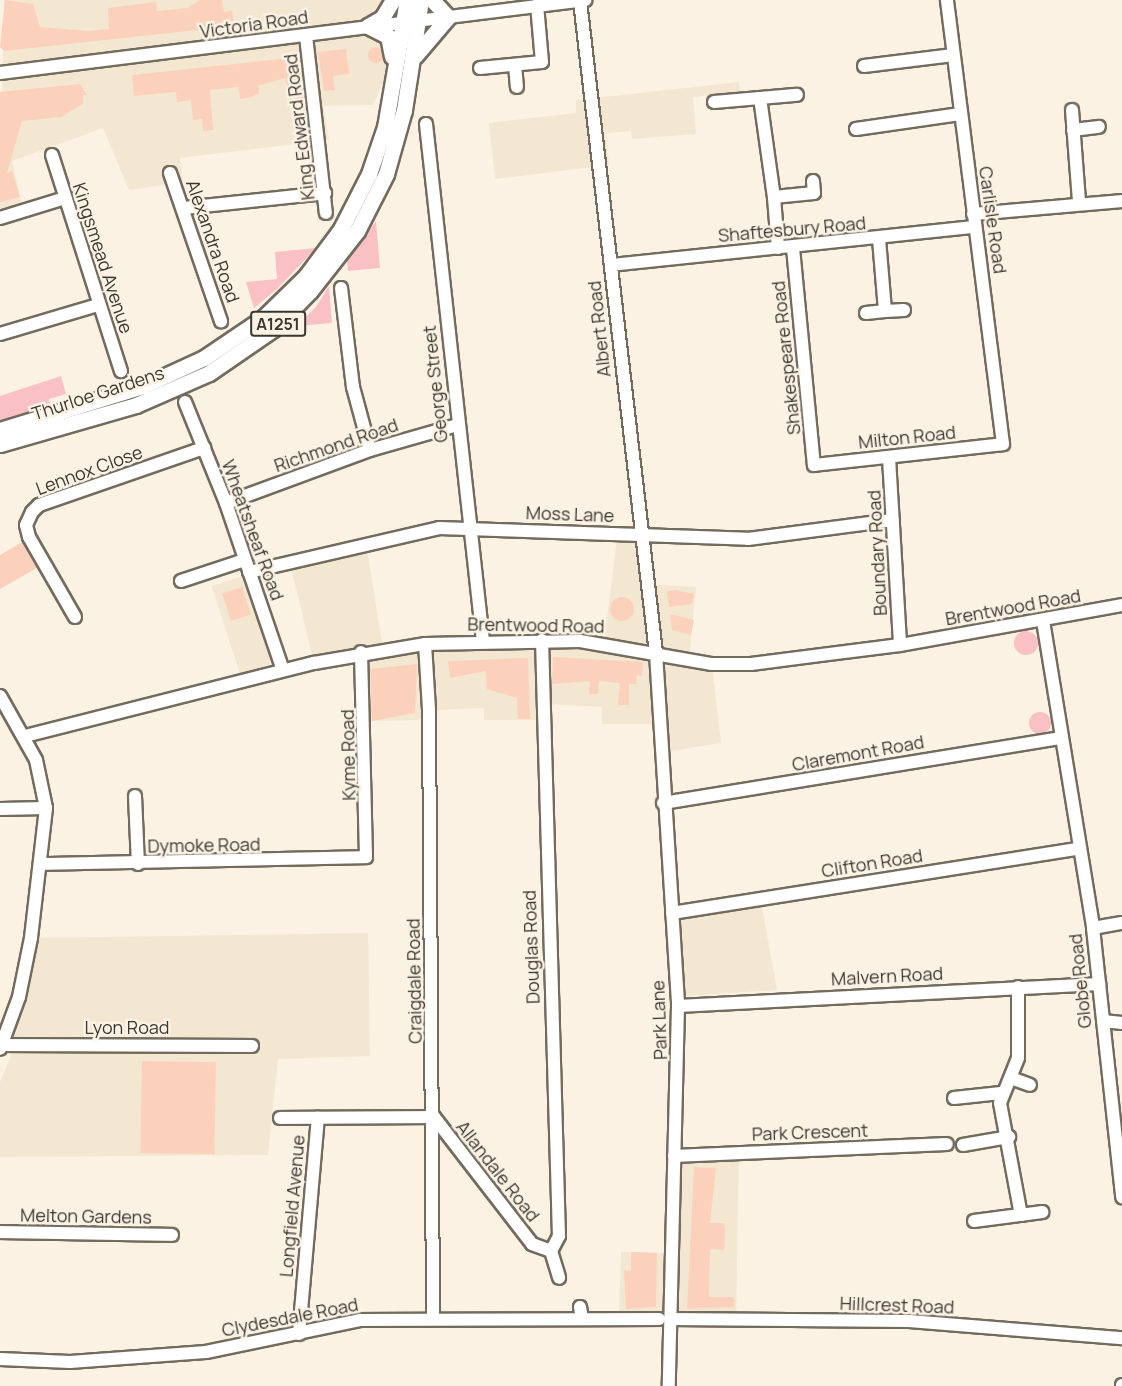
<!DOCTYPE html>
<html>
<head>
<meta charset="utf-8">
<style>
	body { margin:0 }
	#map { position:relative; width:1122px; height:1386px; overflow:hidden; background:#fbf2e4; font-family:Manrope,sans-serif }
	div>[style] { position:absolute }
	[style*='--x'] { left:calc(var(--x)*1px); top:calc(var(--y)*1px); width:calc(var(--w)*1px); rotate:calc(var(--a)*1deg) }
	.built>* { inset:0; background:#f3e7d1; transform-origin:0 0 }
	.green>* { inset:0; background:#f9c1c4 }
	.round { border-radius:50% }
	.building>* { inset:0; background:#fbd1bc; transform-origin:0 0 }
	.roads { filter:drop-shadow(2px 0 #726b5e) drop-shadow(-2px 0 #726b5e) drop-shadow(0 2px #726b5e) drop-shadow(0 -2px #726b5e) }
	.minor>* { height:12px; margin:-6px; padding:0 6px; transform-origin:6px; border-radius:6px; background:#fff }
	.major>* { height:15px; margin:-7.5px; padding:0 7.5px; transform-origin:7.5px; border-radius:7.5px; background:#fff }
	span { translate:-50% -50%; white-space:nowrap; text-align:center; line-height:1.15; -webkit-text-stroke:5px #fbf2e4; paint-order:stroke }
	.shield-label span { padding:2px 4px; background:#fbf2e4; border:2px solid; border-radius:4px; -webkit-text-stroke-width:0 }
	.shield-label { font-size:16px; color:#3a3731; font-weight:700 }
	.street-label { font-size:18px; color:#3a3731 }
</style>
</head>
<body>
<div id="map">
	<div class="built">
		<div style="clip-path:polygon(4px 0,390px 0,385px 78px,373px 105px,323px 106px,329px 140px,180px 158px,183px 182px,129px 190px,103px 128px,12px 161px,22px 205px,0 208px)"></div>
		<div style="clip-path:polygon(739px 82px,740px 92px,693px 97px,696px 134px,632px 139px,631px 131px,606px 133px,609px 165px,495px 179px,489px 123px,576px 113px,576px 100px)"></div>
		<div style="clip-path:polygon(617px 539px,641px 540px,647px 584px,696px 587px,689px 660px,712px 664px,721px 743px,659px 753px,657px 724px,602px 724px,602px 707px,545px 704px,545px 720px,484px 720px,484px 708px,440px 710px,417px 720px,365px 721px,362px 659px,314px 663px,290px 563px,366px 543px,383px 649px,604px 643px)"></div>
		<div style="left:243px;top:576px;width:92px;height:33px;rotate:72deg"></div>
		<div style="clip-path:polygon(762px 907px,777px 990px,684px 996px,679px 920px)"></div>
		<div style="clip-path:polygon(368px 933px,370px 1056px,278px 1059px,268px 1155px,0 1157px,0 1082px,10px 1058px,31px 938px)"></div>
		<div style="clip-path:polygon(739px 1153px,736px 1320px,619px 1318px,621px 1252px,671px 1253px,674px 1156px)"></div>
	</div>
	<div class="green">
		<div style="clip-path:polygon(376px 221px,380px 268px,348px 271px,347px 261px)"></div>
		<div style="clip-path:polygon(316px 248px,277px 289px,254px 308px,246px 282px,277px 279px,275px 252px)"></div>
		<div style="clip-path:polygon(329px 286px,332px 323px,297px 326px,316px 307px)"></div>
		<div style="clip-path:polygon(61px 376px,66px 394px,49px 399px,51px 408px,0 423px,0 396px)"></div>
		<div class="round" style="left:1014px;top:631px;width:24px;height:24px"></div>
		<div class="round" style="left:1029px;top:712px;width:22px;height:22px"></div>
	</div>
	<div class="building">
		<div style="clip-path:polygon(5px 0,33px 4px,40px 27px,88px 31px,109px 29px,108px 8px,156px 2px,157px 11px,187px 8px,200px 0,222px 0,224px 12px,232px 11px,234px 26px,4px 51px,0 47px)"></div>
		<div class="round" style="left:368px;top:47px;width:16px;height:16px"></div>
		<div style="clip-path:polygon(346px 49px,349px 74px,333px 76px,335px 90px,324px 91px,318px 52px)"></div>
		<div style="clip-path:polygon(299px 57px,304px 100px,296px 101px,294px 85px,287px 86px,285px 78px,258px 86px,259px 93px,252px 97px,240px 99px,239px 87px,210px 90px,213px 130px,203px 131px,202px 119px,193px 120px,191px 100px,177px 102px,176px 92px,134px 96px,132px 75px)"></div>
		<div style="clip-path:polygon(80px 84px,87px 95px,83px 95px,83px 104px,61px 117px,22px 121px,7px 173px,12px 171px,20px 197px,0 202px,0 92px)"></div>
		<div style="clip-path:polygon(22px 542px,37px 568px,0 589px,0 555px)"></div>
		<div style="left:242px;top:587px;width:29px;height:21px;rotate:72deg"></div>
		<div style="clip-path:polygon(676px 590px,694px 594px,692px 604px,669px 607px,667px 591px)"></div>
		<div class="round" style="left:610px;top:597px;width:24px;height:24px"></div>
		<div style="clip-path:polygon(670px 614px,694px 620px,691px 635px,672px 630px)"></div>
		<div style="clip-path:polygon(553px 657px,643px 662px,642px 676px,637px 675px,636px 684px,629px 684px,629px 705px,618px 705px,620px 683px,599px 681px,598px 694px,589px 694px,590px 681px,552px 684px)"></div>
		<div style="clip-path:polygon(528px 658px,530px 719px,518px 719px,517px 698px,487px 689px,486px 671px,450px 678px,448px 661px)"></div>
		<div style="clip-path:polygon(417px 664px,415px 713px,372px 721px,370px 669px)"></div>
		<div style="left:142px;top:1061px;width:74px;height:92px;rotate:1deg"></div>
		<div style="clip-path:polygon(694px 1167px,716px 1168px,710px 1223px,724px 1223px,725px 1233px,724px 1250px,710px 1249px,709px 1297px,734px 1297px,734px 1307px,687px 1309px)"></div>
		<div style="clip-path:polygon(631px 1252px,657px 1253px,656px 1307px,626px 1309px,624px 1270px,631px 1271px)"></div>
	</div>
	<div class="roads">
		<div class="minor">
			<div style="--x:580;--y:1;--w:656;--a:83.35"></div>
			<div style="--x:656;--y:653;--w:354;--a:86.4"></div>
			<div style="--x:678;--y:1006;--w:380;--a:91.4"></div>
			<div style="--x:306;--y:36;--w:178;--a:83.6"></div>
			<div style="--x:515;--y:65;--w:22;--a:85"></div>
			<div style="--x:864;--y:66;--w:90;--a:-7"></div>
			<div style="--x:480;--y:68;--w:62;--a:-5.5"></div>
			<div style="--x:542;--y:62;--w:57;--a:-95"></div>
			<div style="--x:0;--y:73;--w:590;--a:-7.11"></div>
			<div style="--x:760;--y:98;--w:37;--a:-5"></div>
			<div style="--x:714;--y:102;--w:46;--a:-5"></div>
			<div style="--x:760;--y:98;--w:100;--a:82"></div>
			<div style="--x:1072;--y:110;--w:92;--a:85.6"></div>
			<div style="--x:426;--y:124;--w:520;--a:83.71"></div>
			<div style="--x:856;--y:129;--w:105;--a:-8.2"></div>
			<div style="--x:1073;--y:130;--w:26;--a:-7"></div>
			<div style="--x:52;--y:155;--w:227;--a:72.3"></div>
			<div style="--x:170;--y:173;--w:157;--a:71"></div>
			<div style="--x:184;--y:208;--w:142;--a:-6.1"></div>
			<div style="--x:973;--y:214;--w:150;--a:-5"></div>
			<div style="--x:0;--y:218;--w:68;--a:-17.1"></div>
			<div style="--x:879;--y:239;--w:72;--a:85.2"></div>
			<div style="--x:885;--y:311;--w:19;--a:-3"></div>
			<div style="--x:778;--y:248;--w:51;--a:-94.5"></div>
			<div style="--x:774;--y:197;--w:40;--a:-5.7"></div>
			<div style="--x:814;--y:193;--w:12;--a:-95"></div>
			<div style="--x:793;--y:248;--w:218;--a:84.5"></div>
			<div style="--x:814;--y:465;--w:190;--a:-6.3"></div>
			<div style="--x:1003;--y:444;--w:448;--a:-97.2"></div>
			<div style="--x:611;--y:265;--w:366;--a:-6"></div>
			<div style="--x:341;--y:288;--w:100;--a:83.1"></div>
			<div style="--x:353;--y:387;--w:65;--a:74.9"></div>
			<div style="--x:866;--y:313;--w:19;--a:-6"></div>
			<div style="--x:0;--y:334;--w:102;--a:-16.5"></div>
			<div style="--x:185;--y:402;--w:109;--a:67.9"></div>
			<div style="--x:226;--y:503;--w:176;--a:71.2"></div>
			<div style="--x:889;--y:458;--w:187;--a:86.6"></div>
			<div style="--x:226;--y:503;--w:153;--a:-20.2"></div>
			<div style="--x:370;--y:450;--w:91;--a:-16"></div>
			<div style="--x:249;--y:572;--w:195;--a:-13"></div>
			<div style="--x:439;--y:528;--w:309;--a:2"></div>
			<div style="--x:748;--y:539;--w:146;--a:-7.5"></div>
			<div style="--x:181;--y:581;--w:67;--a:-18.2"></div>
			<div style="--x:75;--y:617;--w:92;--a:-119.9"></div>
			<div style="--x:29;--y:537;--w:12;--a:-104"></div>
			<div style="--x:26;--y:525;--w:14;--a:-65"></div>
			<div style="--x:32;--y:512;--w:10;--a:-45"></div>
			<div style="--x:39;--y:505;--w:175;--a:-19.1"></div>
			<div style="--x:1043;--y:621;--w:311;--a:80.7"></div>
			<div style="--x:1093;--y:928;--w:271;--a:83.8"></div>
			<div style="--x:542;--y:640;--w:596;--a:88.37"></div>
			<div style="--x:559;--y:1236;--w:17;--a:118"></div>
			<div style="--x:425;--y:644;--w:66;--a:86.5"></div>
			<div style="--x:429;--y:710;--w:609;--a:89.62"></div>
			<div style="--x:0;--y:696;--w:73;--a:60.6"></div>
			<div style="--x:36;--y:760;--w:49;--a:78.2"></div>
			<div style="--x:46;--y:808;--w:131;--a:96.6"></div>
			<div style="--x:31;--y:938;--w:60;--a:101.5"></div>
			<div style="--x:19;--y:997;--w:55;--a:110.1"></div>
			<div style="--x:25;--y:736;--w:298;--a:-14.2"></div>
			<div style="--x:314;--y:663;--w:113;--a:-9.7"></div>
			<div style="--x:425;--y:644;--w:155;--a:-1.1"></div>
			<div style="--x:580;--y:641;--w:134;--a:9.9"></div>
			<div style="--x:712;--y:664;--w:39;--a:0"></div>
			<div style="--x:751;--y:664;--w:150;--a:-7.3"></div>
			<div style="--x:900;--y:645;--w:226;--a:-10.2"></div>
			<div style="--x:135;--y:796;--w:68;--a:87.5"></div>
			<div style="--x:663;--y:803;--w:402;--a:-9.3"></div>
			<div style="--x:0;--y:809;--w:46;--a:-1.2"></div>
			<div style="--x:42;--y:864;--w:324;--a:-1.2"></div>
			<div style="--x:366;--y:857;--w:205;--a:-91.4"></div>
			<div style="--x:672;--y:913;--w:410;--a:-9"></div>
			<div style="--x:1093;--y:928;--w:29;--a:-10"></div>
			<div style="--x:1018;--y:987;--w:71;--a:90"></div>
			<div style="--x:1018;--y:1058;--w:48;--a:111.8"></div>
			<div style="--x:1000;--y:1103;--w:114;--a:79.4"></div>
			<div style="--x:678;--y:1006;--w:422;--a:-3"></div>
			<div style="--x:1103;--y:1021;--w:19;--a:6"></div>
			<div style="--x:2;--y:1045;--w:250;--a:0.2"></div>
			<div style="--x:1011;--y:1078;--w:20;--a:20"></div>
			<div style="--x:954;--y:1098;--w:47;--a:-6.1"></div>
			<div style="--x:280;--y:1118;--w:154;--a:-0.4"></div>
			<div style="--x:434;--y:1117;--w:160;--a:52.3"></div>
			<div style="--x:532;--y:1244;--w:20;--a:20"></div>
			<div style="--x:963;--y:1145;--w:47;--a:-9.9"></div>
			<div style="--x:674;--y:1156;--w:273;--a:-2.5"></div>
			<div style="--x:974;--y:1221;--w:69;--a:-7.5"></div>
			<div style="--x:0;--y:1232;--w:172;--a:1"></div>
			<div style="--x:551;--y:1251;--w:28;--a:73"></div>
			<div style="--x:580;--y:1307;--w:11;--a:80"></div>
			<div style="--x:670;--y:1319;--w:239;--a:0.5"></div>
			<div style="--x:909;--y:1321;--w:214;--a:4.6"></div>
			<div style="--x:299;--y:1334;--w:217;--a:-85"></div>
			<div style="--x:0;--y:1359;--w:70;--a:2.5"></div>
			<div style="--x:70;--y:1362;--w:136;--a:-4.2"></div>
			<div style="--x:206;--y:1352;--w:157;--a:-11.7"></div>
			<div style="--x:360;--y:1320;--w:299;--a:-0.2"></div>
			<div style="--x:1122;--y:1386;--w:1;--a:-90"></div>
		</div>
		<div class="major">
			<div style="--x:368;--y:26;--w:22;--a:27"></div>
			<div style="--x:388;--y:36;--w:21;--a:79"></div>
			<div style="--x:368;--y:26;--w:16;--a:-30"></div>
			<div style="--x:382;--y:18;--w:21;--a:-59"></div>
			<div style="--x:415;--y:56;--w:51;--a:-49.8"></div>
			<div style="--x:448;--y:17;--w:23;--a:-133"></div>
			<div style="--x:0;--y:430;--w:150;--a:-17.1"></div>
			<div style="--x:143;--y:386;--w:67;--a:-24.7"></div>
			<div style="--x:204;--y:358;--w:71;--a:-34.1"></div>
			<div style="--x:263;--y:318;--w:60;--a:-44.3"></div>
			<div style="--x:306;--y:276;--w:59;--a:-53.3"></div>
			<div style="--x:341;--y:229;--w:62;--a:-63"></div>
			<div style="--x:369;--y:174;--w:50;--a:-71.2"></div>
			<div style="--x:385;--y:127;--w:129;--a:-80.2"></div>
			<div style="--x:0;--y:444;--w:141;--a:-16"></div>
			<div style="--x:136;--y:405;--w:80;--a:-23.7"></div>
			<div style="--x:209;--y:373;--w:78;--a:-34.5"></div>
			<div style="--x:273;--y:329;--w:53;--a:-45.8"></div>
			<div style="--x:310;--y:291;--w:76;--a:-51.9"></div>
			<div style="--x:357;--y:231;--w:64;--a:-63"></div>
			<div style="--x:386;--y:174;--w:66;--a:-74.3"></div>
			<div style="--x:404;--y:110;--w:111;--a:-81.2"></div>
		</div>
	</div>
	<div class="shield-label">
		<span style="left:278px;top:324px">A1251</span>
	</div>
	<div class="street-label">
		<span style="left:254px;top:24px;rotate:-8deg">Victoria Road</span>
		<span style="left:299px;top:127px;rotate:-97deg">King Edward Road</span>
		<span style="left:993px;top:220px;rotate:82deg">Carlisle Road</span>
		<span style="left:792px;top:229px;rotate:-5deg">Shaftesbury Road</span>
		<span style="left:213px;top:241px;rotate:71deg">Alexandra Road</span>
		<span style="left:103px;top:258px;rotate:72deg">Kingsmead Avenue</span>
		<span style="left:599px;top:329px;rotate:-96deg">Albert Road</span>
		<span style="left:786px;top:358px;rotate:-96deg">Shakespeare Road</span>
		<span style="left:435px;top:384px;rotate:-96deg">George Street</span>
		<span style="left:98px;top:393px;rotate:-18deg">Thurloe Gardens</span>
		<span style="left:907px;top:437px;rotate:-6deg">Milton Road</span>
		<span style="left:336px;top:445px;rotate:-19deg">Richmond Road</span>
		<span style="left:89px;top:470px;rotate:-20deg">Lennox Close</span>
		<span style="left:570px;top:514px;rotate:2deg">Moss Lane</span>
		<span style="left:253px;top:530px;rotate:70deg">Wheatsheaf Road</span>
		<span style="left:877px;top:553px;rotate:-93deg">Boundary Road</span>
		<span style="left:1013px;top:607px;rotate:-10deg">Brentwood Road</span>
		<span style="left:536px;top:625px;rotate:1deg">Brentwood Road</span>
		<span style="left:858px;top:753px;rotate:-10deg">Claremont Road</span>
		<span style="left:348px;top:755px;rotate:-91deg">Kyme Road</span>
		<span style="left:204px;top:845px;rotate:-1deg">Dymoke Road</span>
		<span style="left:872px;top:863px;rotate:-9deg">Clifton Road</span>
		<span style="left:531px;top:947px;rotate:-92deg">Douglas Road</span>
		<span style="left:887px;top:976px;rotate:-3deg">Malvern Road</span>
		<span style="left:414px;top:981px;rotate:-91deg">Craigdale Road</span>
		<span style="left:1080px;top:981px;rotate:-96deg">Globe Road</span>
		<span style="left:659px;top:1020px;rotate:-92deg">Park Lane</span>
		<span style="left:127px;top:1027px">Lyon Road</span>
		<span style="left:810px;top:1132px;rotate:-2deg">Park Crescent</span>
		<span style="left:498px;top:1171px;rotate:52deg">Allandale Road</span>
		<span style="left:292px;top:1206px;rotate:-85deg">Longfield Avenue</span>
		<span style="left:86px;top:1216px;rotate:1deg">Melton Gardens</span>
		<span style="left:897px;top:1305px;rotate:2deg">Hillcrest Road</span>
		<span style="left:290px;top:1317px;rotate:-11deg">Clydesdale Road</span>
	</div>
</div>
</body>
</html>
